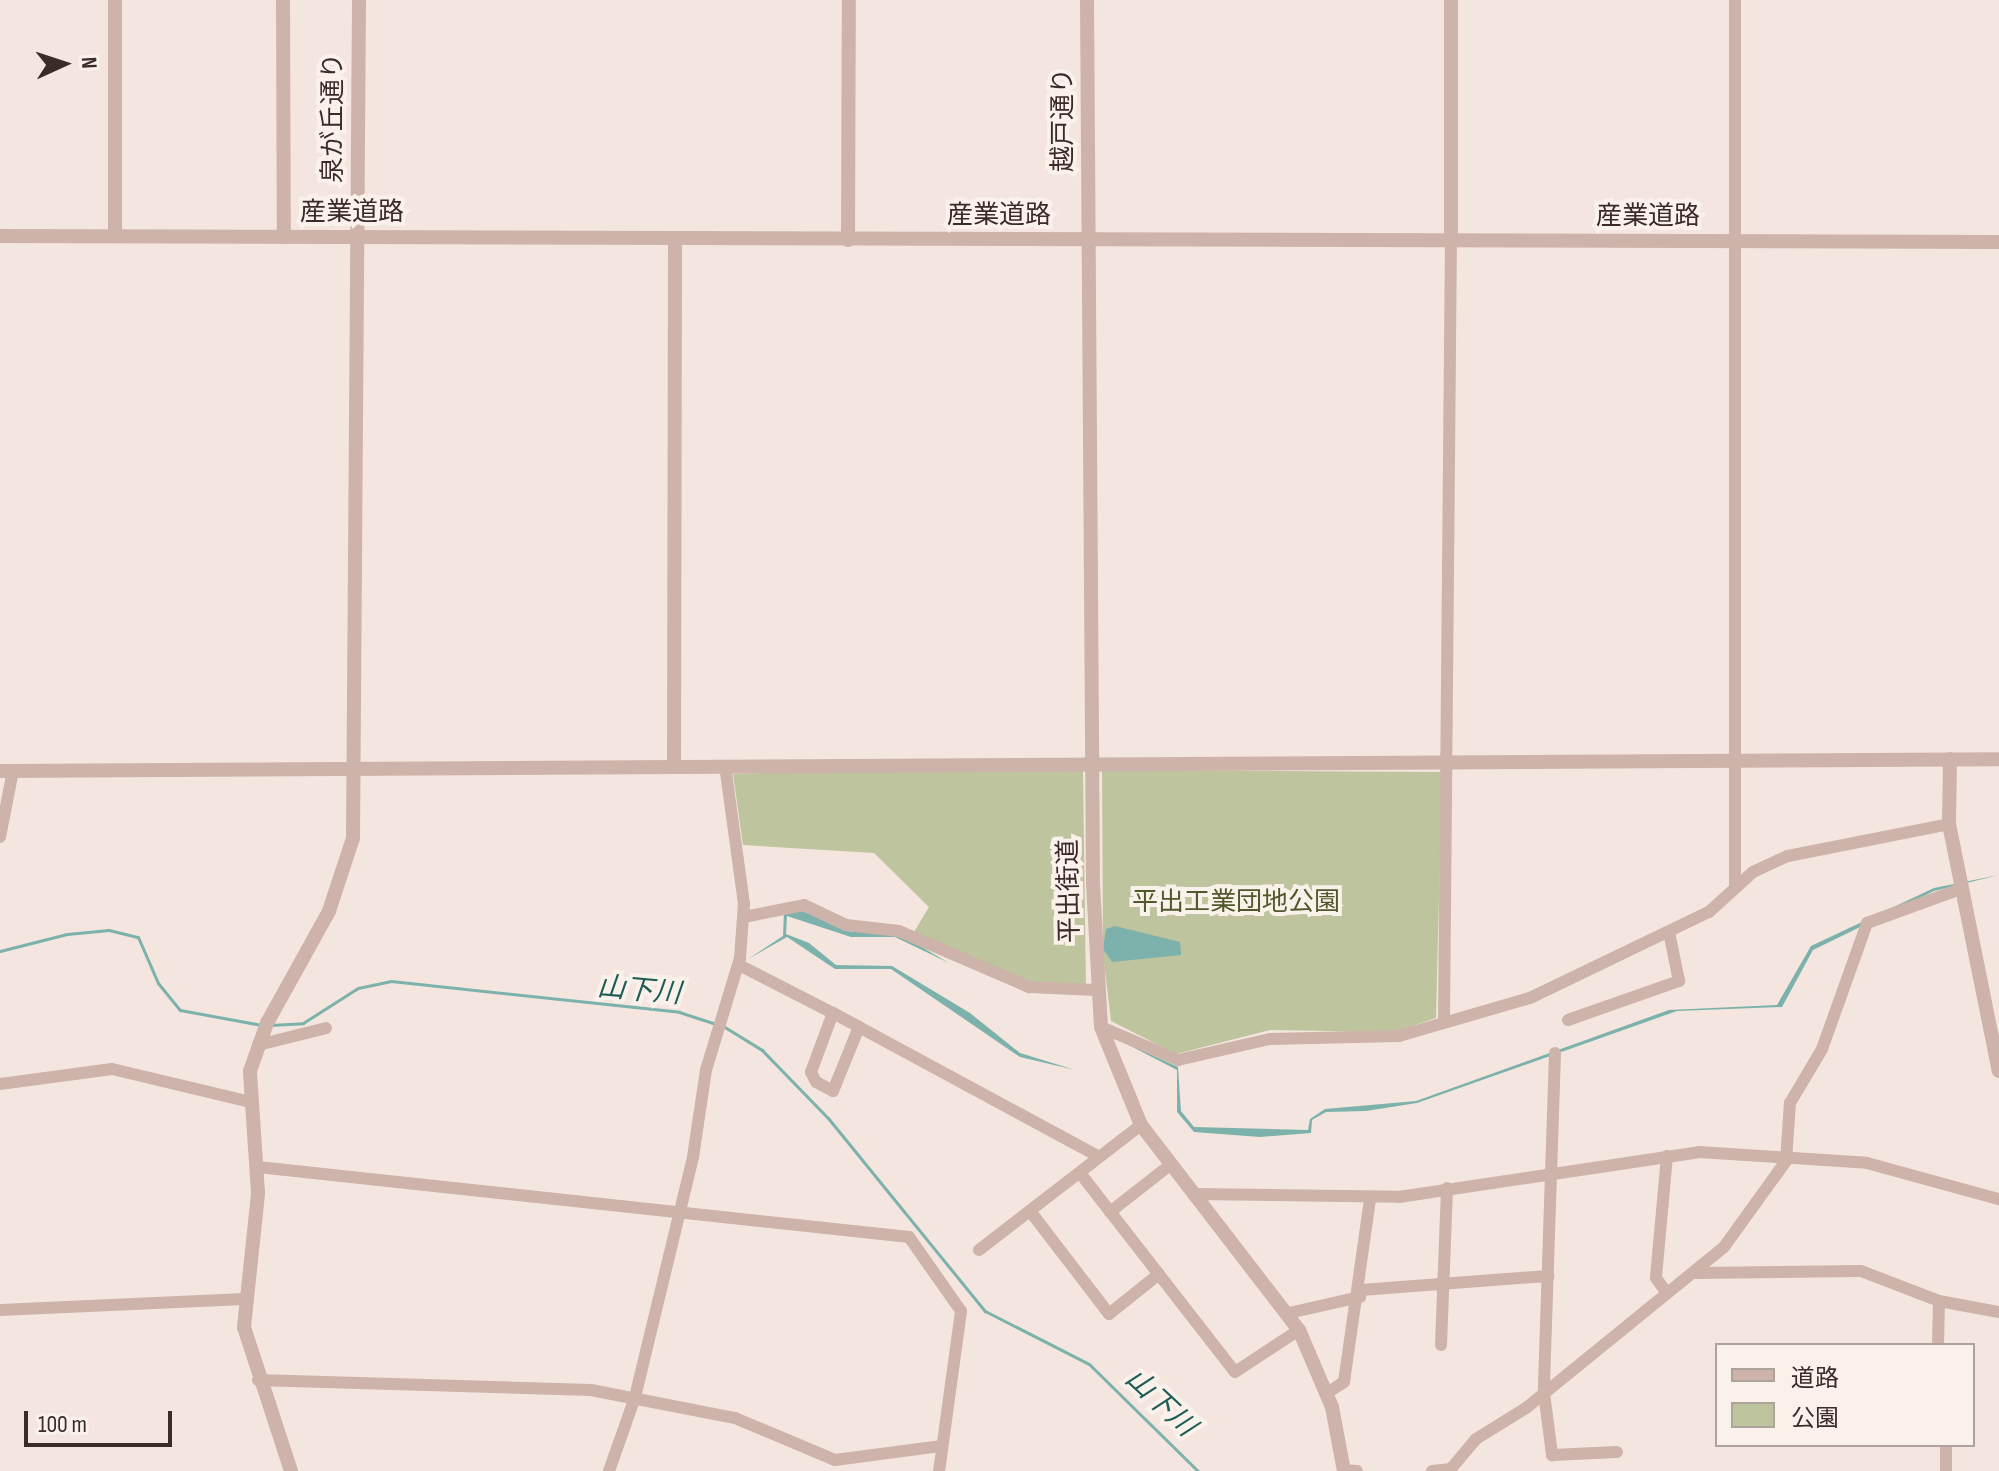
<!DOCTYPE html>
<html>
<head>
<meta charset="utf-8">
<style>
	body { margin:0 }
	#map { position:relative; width:1999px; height:1471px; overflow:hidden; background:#f4e6de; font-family:"Sofia Sans Condensed","Noto Sans JP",sans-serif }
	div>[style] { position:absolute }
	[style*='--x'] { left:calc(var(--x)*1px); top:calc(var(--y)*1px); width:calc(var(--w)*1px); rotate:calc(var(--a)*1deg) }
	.green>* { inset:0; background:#bec49d }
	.water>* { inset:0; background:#7cb2ab }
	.stream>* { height:3px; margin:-1.5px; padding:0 1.5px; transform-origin:1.5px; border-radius:1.5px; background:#7cb2ab }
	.minor>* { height:12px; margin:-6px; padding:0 6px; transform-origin:6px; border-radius:6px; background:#cdb3a9 }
	.tertiary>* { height:14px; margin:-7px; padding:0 7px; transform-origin:7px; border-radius:7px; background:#cdb3a9 }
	span { translate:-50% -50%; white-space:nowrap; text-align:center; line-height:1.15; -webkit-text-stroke:8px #fbf1eb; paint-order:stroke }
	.street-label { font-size:26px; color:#3a2b29 }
	.park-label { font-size:26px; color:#51592c }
	.water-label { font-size:28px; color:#1d5d56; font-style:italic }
	.legend { position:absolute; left:1715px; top:1343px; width:260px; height:104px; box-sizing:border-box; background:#fbf1eb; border:2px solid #aea29d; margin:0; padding:10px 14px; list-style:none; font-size:24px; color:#3a2b29 }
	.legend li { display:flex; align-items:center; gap:16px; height:40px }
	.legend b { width:40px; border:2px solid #aea29d }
	.north { position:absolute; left:24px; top:24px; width:80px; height:80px; -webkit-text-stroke:6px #fbf1eb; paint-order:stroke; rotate:87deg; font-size:22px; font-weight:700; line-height:32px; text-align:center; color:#3a2b29 }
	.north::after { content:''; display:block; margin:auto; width:28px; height:36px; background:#3a2b29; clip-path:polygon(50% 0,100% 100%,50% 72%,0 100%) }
	.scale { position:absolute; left:24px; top:1411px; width:148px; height:36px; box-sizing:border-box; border:4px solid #3a2b29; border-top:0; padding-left:10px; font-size:24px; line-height:28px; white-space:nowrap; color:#3a2b29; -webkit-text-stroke:6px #fbf1eb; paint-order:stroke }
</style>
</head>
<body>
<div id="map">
	<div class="green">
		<div style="clip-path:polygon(848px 770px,1083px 771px,1086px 990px,1056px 992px,911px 937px,929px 907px,874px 853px,743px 845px,733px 774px)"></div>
		<div style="clip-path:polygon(1102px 770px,1442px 772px,1436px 1018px,1394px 1032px,1270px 1030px,1176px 1054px,1111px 1021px,1103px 954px)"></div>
	</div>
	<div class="water">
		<div style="clip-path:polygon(1999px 875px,1934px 891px,1813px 950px,1782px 1007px,1677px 1011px,1417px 1103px,1366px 1111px,1326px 1112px,1312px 1120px,1311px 1133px,1260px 1137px,1194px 1132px,1177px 1112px,1177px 1070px,1115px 1038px,1178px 1067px,1181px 1111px,1194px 1127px,1308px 1130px,1310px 1119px,1325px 1109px,1416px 1101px,1669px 1010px,1777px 1005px,1811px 946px,1934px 888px)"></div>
		<div style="clip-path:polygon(800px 910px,851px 932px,896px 932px,949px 963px,895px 937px,851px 937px,787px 916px,786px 934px,809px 943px,836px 965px,892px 966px,970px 1013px,1020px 1053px,1075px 1070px,1020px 1057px,891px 969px,835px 969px,787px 937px,748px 959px,783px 936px,784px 912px)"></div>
		<div style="clip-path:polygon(1115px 926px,1180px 942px,1181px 955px,1112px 962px,1103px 949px,1106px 929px)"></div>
	</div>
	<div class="stream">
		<div style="--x:0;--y:951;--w:69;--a:-14.2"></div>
		<div style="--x:67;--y:934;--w:42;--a:-5.4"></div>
		<div style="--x:109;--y:930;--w:30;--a:14"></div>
		<div style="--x:138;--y:937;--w:50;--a:66.5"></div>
		<div style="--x:158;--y:983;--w:35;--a:51"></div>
		<div style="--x:180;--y:1010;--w:83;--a:10.4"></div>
		<div style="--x:270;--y:1025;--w:33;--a:-3"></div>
		<div style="--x:303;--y:1023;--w:65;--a:-32.5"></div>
		<div style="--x:358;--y:988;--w:34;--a:-12"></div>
		<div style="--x:391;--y:981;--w:290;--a:6.1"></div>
		<div style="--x:679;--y:1012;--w:38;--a:18"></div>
		<div style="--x:723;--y:1026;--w:46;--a:31.6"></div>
		<div style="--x:762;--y:1050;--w:95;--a:45.9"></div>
		<div style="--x:828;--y:1118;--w:249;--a:50.9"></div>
		<div style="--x:985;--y:1311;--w:117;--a:27"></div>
		<div style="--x:1089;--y:1364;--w:153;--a:44.5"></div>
	</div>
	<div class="minor">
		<div style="--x:0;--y:837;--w:67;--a:-78.9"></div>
		<div style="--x:1735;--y:888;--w:888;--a:-90"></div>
		<div style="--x:744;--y:917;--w:61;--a:-11.3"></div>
		<div style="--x:804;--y:905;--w:47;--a:25.5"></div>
		<div style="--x:846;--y:925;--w:53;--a:6.5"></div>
		<div style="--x:899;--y:931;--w:142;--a:23.3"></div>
		<div style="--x:1029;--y:987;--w:67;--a:2.6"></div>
		<div style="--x:739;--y:965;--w:106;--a:27.1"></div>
		<div style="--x:1568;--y:1020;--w:118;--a:-19.4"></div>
		<div style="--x:1679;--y:981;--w:50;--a:-101.5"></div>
		<div style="--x:1444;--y:1021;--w:781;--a:-89.49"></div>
		<div style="--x:859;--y:1027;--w:69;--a:112.1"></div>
		<div style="--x:833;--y:1091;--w:19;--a:-152"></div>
		<div style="--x:816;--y:1082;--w:11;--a:-117"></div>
		<div style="--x:811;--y:1072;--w:63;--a:-69.6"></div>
		<div style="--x:833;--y:1013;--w:30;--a:28"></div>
		<div style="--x:859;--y:1027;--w:273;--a:28.4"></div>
		<div style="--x:1101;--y:1027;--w:84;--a:23.2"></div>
		<div style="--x:1178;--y:1060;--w:94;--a:-12.9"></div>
		<div style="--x:1270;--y:1039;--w:129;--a:-1.3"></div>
		<div style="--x:1399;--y:1036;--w:136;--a:-16.2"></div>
		<div style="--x:1530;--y:998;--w:199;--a:-25.7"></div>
		<div style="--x:1709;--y:912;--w:59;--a:-42.3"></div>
		<div style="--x:1753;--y:872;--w:38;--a:-25"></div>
		<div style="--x:1788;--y:856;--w:164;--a:-11.2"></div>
		<div style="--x:258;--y:1045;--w:70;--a:-14"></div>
		<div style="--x:1555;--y:1053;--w:340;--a:91.9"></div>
		<div style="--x:1544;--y:1393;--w:63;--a:82.6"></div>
		<div style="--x:1552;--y:1455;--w:65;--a:-2.6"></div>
		<div style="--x:0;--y:1084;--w:113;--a:-7.6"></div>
		<div style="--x:112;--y:1069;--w:142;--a:13.4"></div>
		<div style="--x:1667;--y:1156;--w:122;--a:95.2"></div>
		<div style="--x:1656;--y:1278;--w:19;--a:54"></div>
		<div style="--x:258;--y:1167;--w:655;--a:6.14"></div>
		<div style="--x:909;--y:1237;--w:90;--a:54.9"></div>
		<div style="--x:961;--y:1311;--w:162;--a:97.8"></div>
		<div style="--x:1080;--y:1173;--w:252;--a:52.1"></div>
		<div style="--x:1235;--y:1372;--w:77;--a:-33.3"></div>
		<div style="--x:1194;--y:1194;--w:205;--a:0.8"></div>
		<div style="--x:1399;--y:1197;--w:303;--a:-8.5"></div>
		<div style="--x:1699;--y:1152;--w:168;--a:3.7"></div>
		<div style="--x:1867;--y:1163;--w:137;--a:15.3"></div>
		<div style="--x:1030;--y:1211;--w:130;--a:52.5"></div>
		<div style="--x:1109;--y:1314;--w:64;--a:-38.7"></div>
		<div style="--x:1110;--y:1212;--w:76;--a:-38.1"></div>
		<div style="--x:979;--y:1250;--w:205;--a:-37.7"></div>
		<div style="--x:1696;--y:1273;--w:165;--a:-0.7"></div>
		<div style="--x:1861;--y:1271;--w:84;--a:21"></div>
		<div style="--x:1939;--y:1301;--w:61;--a:10.4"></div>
		<div style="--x:1361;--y:1290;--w:188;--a:-4.3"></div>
		<div style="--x:0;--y:1310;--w:244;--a:-2.6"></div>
		<div style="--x:1289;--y:1313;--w:73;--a:-12.7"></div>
		<div style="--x:1441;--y:1345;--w:157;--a:-87.8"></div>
		<div style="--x:1938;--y:1345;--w:44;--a:-88.7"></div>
		<div style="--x:258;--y:1380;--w:333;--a:1.7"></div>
		<div style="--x:591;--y:1390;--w:147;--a:11"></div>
		<div style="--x:735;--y:1418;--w:108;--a:22.8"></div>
		<div style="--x:835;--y:1460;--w:108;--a:-7.5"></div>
		<div style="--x:1327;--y:1393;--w:20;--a:-33"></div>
		<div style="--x:1344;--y:1382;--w:185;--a:-81.9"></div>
		<div style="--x:1946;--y:1445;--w:26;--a:90"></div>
		<div style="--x:1343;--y:1470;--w:14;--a:4"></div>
		<div style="--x:609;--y:1471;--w:78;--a:-70.6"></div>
		<div style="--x:635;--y:1397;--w:247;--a:-76.4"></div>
		<div style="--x:693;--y:1157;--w:88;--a:-81.5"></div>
		<div style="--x:706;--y:1070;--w:117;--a:-73.1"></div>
		<div style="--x:740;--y:958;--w:54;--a:-85.8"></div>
		<div style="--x:744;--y:904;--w:139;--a:-97.8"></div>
		<div style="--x:1432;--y:1471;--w:18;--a:-6"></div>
		<div style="--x:1449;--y:1471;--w:42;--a:-49.8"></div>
		<div style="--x:1476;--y:1439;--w:59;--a:-31.8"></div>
		<div style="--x:1526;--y:1408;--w:255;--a:-39.1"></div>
		<div style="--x:1724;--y:1247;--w:106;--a:-54.2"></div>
		<div style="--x:1786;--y:1161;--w:58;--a:-86.1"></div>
		<div style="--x:1790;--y:1103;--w:63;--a:-59.3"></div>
		<div style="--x:1822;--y:1049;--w:134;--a:-70.3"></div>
		<div style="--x:1867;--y:923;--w:102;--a:-20"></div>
	</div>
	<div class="tertiary">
		<div style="--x:283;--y:0;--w:237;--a:89.8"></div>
		<div style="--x:1087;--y:0;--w:884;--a:89.61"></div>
		<div style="--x:1093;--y:884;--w:143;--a:86.8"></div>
		<div style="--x:1101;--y:1027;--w:106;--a:67.8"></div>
		<div style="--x:1141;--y:1125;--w:259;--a:52.4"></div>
		<div style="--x:1299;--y:1330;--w:84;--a:66.8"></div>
		<div style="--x:1332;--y:1407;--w:65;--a:79.4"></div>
		<div style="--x:115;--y:235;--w:235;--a:-90"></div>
		<div style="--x:0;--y:236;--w:1999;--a:0.17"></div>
		<div style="--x:848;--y:240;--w:240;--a:-89.8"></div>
		<div style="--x:1451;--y:240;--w:240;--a:-90"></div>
		<div style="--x:1950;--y:759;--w:65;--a:90.9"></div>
		<div style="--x:1949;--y:824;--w:252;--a:78.6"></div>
		<div style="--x:674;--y:767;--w:528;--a:-89.89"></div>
		<div style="--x:0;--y:771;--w:1999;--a:-0.34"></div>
		<div style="--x:291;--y:1471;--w:151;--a:-108.1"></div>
		<div style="--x:244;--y:1327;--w:135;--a:-84"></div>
		<div style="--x:258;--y:1193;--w:122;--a:-93.8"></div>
		<div style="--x:250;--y:1071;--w:51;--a:-70.5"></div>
		<div style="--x:267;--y:1023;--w:128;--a:-61"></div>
		<div style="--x:329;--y:911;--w:77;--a:-71.8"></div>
		<div style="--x:353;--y:838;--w:838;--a:-89.59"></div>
	</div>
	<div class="street-label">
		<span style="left:334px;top:118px;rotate:-90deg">泉が丘通り</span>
		<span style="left:1064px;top:120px;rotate:-90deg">越戸通り</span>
		<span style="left:352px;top:213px">産業道路</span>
		<span style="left:999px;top:216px">産業道路</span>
		<span style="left:1648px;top:217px">産業道路</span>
		<span style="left:1070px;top:891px;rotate:-91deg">平出街道</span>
	</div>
	<div class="park-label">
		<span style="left:1236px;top:903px">平出工業団地公園</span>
	</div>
	<div class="water-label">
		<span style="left:639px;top:991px;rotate:5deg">山下川</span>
		<span style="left:1160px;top:1403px;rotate:43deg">山下川</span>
	</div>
	<ul class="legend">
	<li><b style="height:10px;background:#cdb3a9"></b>道路</li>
	<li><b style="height:22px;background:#bec49d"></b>公園</li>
	</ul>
	<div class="north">N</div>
	<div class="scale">100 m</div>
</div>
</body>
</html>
